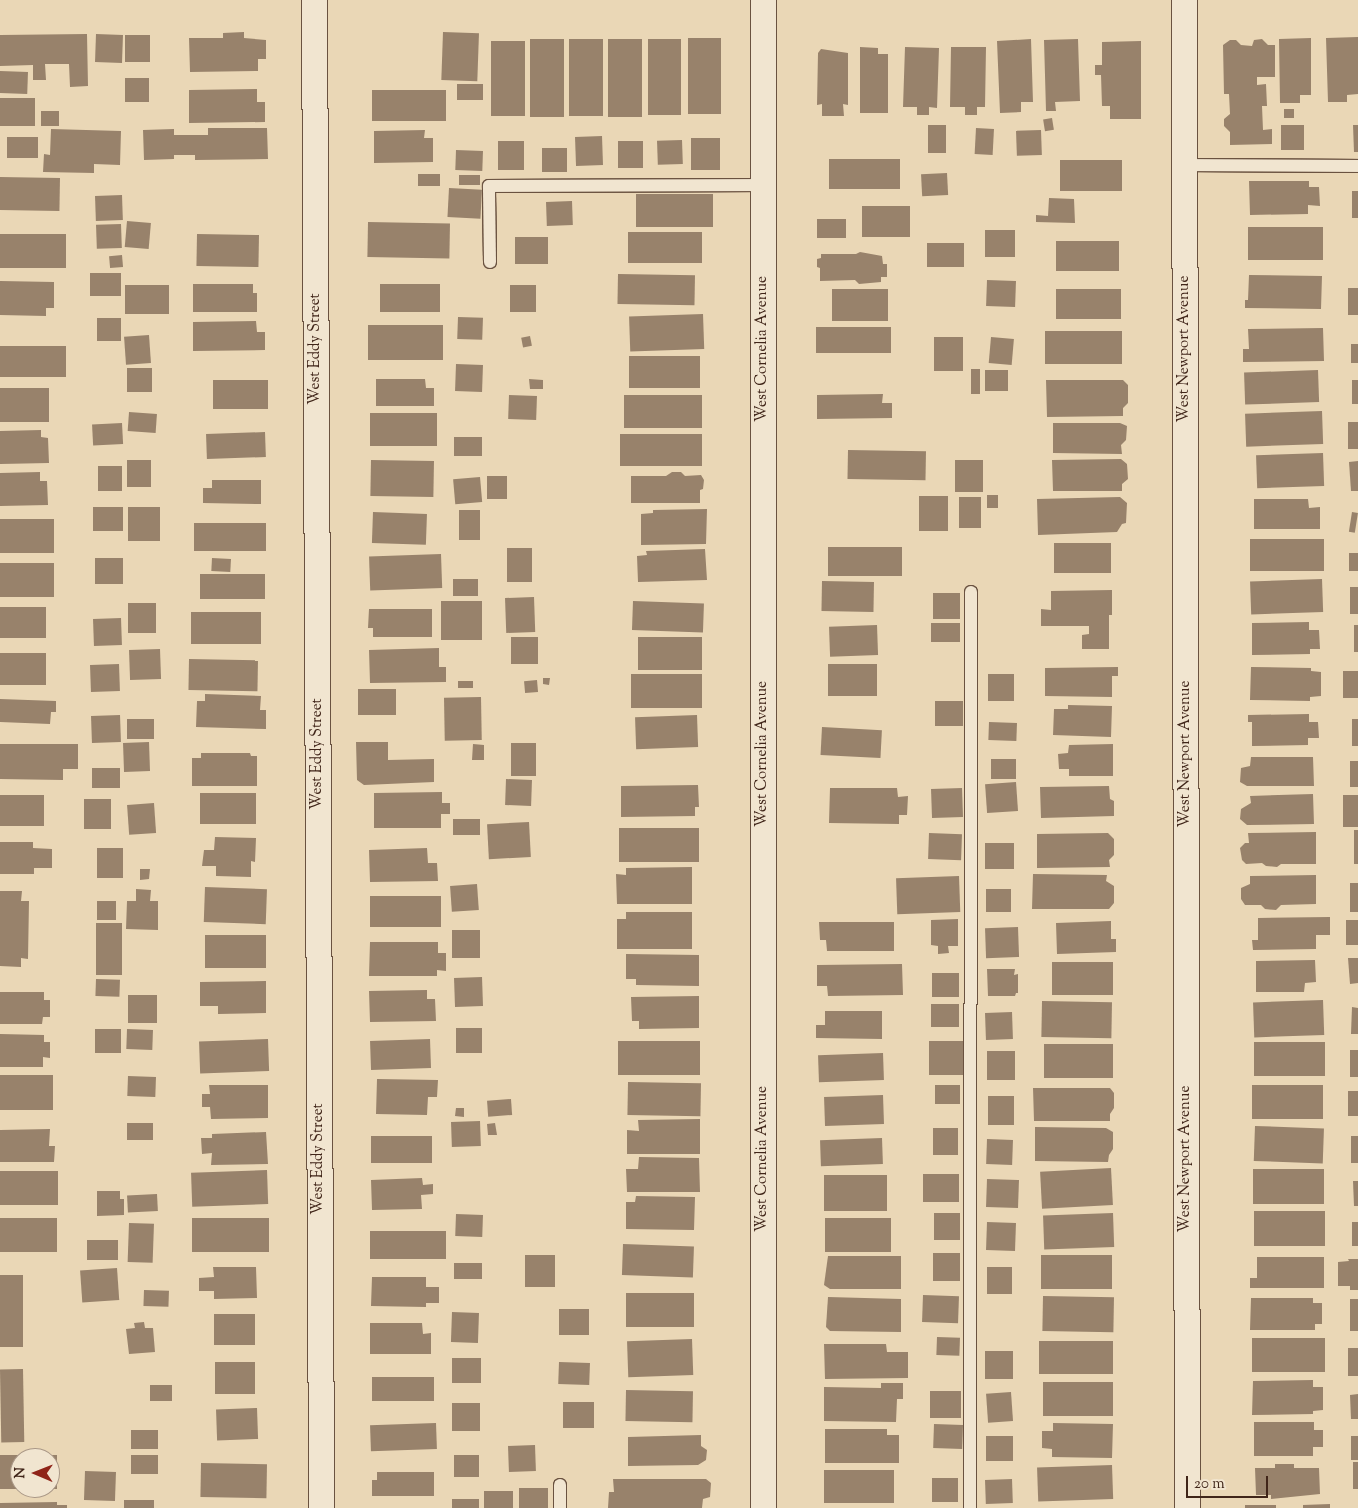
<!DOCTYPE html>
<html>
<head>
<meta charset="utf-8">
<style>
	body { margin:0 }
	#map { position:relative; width:1358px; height:1508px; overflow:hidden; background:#ead7b6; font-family:"Sorts Mill Goudy",serif }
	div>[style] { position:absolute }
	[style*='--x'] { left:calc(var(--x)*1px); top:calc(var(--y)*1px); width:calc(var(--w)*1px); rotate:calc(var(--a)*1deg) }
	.building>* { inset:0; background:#98826b; transform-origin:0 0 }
	.roads { filter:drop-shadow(1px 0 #6a5240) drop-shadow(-1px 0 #6a5240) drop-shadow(0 1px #6a5240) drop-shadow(0 -1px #6a5240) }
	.lane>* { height:12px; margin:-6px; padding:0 6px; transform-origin:6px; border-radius:6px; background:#f1e5d0 }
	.street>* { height:25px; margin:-12.5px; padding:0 12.5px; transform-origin:12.5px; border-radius:12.5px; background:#f1e5d0 }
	span { translate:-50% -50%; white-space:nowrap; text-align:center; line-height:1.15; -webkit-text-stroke:4px #f1e5d0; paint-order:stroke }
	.street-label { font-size:15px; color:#402519 }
	.north { position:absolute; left:10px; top:1448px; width:50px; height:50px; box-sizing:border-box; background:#f1e5d0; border:1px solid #aa9887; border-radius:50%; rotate:271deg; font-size:14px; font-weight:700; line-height:20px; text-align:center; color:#402519 }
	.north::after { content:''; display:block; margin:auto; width:18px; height:22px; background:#8f2418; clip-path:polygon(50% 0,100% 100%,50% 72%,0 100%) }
	.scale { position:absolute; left:1186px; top:1476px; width:82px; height:22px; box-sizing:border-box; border:2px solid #402519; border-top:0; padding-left:6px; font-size:15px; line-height:18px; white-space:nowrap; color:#402519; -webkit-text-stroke:4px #f1e5d0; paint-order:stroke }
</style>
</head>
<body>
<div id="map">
	<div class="building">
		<div style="clip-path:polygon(244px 32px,244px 38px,266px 40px,266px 59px,258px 59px,258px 71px,190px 72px,189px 38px,223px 38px,223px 33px)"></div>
		<div style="left:443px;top:32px;width:36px;height:48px;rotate:2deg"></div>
		<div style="clip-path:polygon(87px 34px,88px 86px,70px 87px,69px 64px,45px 64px,46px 80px,33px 80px,33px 65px,0 66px,0 35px)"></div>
		<div style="left:96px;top:34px;width:27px;height:28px;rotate:2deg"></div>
		<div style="left:125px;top:35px;width:25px;height:27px"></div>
		<div style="clip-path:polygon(1358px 37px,1358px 94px,1347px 95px,1347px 102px,1328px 102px,1326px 38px)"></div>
		<div style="left:688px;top:38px;width:33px;height:76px"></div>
		<div style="clip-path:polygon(1311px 38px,1311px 95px,1300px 95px,1300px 103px,1280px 103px,1279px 39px)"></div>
		<div style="left:530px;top:39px;width:34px;height:78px"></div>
		<div style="left:603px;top:39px;width:77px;height:34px;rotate:90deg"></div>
		<div style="left:608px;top:39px;width:34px;height:78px"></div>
		<div style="left:648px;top:39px;width:33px;height:76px"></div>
		<div style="clip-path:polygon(1031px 39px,1033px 102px,1021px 102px,1021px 112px,1000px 113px,997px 41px)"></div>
		<div style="clip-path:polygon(1078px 39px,1080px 101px,1055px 102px,1056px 111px,1046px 111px,1044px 40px)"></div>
		<div style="clip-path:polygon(1262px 39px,1268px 45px,1275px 45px,1275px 77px,1257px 77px,1257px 85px,1266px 84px,1267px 106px,1262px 106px,1263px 130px,1272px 129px,1272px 144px,1230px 145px,1230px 132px,1224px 126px,1224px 119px,1230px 114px,1229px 94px,1224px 94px,1223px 45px,1230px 40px,1236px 40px,1241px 45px,1252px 46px,1254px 40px)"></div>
		<div style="left:491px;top:41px;width:34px;height:75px"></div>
		<div style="clip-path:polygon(1141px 41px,1141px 119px,1110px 119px,1110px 106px,1102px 106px,1101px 75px,1095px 75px,1095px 65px,1102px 65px,1102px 42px)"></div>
		<div style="clip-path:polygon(860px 47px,878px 48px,878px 54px,888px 54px,888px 113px,860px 113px)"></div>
		<div style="clip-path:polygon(905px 47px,939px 48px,937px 108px,929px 107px,929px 115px,917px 115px,917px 107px,903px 107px)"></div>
		<div style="clip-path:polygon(951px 47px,986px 47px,985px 107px,977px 107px,977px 115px,965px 115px,965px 107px,950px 107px)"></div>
		<div style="clip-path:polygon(821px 49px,848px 53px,848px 105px,843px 104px,844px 116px,822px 116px,822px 104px,817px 105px,818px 53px)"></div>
		<div style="left:0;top:71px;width:28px;height:22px;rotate:2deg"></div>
		<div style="left:125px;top:78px;width:24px;height:24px"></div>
		<div style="left:483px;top:84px;width:16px;height:26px;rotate:90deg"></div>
		<div style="clip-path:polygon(257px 89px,257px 102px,265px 102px,265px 122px,189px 123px,189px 90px)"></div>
		<div style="left:446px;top:90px;width:31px;height:74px;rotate:90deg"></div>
		<div style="left:0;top:98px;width:35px;height:28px"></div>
		<div style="left:1284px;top:109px;width:10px;height:9px"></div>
		<div style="left:41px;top:111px;width:18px;height:15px"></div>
		<div style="left:1052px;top:118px;width:12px;height:9px;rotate:81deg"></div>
		<div style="left:946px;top:125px;width:28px;height:18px;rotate:90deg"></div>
		<div style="left:1281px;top:125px;width:23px;height:25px"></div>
		<div style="clip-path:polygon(1353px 125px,1358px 125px,1358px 152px,1354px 152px)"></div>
		<div style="clip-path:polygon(208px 128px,267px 128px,268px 159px,195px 160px,195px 155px,174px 155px,174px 159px,144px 160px,143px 130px,174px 129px,174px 135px,208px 135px)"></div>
		<div style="left:976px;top:128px;width:18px;height:26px;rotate:3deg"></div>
		<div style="clip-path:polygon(51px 129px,121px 131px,120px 165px,94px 164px,94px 173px,43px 172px,44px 154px,50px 155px)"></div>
		<div style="clip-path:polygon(425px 130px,424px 138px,433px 138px,433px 162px,374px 163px,374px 131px)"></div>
		<div style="left:1041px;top:130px;width:25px;height:25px;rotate:88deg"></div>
		<div style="left:602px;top:136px;width:29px;height:27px;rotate:88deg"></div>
		<div style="left:7px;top:137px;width:31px;height:21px"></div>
		<div style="left:720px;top:138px;width:32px;height:29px;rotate:90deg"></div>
		<div style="left:682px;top:140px;width:24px;height:25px;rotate:88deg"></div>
		<div style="left:498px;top:141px;width:26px;height:29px"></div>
		<div style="left:643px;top:141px;width:27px;height:25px;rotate:90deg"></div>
		<div style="left:542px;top:148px;width:25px;height:24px"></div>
		<div style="left:456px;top:150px;width:27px;height:20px;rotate:2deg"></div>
		<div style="left:900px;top:159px;width:30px;height:71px;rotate:90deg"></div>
		<div style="left:1060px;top:160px;width:62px;height:31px"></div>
		<div style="left:947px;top:173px;width:22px;height:26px;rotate:87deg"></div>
		<div style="left:418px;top:174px;width:22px;height:12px"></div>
		<div style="left:459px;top:175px;width:21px;height:10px"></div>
		<div style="left:0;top:177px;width:60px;height:33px;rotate:1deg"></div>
		<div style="clip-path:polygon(1249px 181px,1309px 181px,1309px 187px,1319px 187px,1320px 206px,1308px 205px,1308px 214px,1250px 215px)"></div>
		<div style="left:449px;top:188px;width:33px;height:29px;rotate:3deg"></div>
		<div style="left:1352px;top:191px;width:6px;height:27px"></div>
		<div style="left:713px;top:194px;width:33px;height:77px;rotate:90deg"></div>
		<div style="left:122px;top:195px;width:25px;height:27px;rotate:88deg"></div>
		<div style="clip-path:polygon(1049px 198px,1074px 199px,1075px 223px,1036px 222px,1036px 215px,1048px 216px)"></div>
		<div style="left:572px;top:201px;width:24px;height:26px;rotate:88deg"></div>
		<div style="left:862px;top:206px;width:48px;height:31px"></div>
		<div style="left:817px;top:219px;width:29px;height:19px"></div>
		<div style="left:127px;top:221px;width:24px;height:26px;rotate:5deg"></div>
		<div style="left:368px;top:222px;width:82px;height:35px;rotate:1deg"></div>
		<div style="left:121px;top:224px;width:24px;height:25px;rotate:88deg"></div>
		<div style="left:1248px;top:227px;width:75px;height:33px"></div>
		<div style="left:985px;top:230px;width:30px;height:27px"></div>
		<div style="left:702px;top:232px;width:31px;height:74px;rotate:90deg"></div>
		<div style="left:0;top:234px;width:66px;height:34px"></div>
		<div style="left:197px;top:234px;width:62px;height:32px;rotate:1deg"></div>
		<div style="left:515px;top:237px;width:33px;height:27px"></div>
		<div style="left:1056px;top:241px;width:63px;height:30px"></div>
		<div style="left:927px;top:243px;width:37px;height:24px"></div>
		<div style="clip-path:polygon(860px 252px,882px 256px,883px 264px,887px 264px,887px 277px,881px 277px,881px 282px,859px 284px,855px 280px,820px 281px,820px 268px,817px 267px,817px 259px,821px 258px,821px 254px,856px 254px)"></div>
		<div style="left:122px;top:255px;width:12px;height:13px;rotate:85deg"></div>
		<div style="left:121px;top:273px;width:23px;height:31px;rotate:90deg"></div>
		<div style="left:618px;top:274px;width:77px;height:30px;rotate:1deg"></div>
		<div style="clip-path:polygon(1249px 275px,1322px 276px,1321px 309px,1245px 308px,1245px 300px,1248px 300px)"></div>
		<div style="left:987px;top:280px;width:29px;height:26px;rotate:2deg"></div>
		<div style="clip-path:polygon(0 281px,54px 282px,54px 308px,46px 308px,46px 316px,0 315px)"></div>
		<div style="clip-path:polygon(193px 284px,253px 284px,253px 293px,257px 293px,257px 312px,193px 312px)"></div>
		<div style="left:440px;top:284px;width:28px;height:60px;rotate:90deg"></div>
		<div style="left:125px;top:285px;width:44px;height:29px"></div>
		<div style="left:510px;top:285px;width:26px;height:27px"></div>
		<div style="left:1348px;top:288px;width:10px;height:27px"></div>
		<div style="left:832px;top:289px;width:56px;height:32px"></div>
		<div style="left:1056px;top:289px;width:65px;height:30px"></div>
		<div style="left:703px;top:314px;width:35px;height:74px;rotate:88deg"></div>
		<div style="left:458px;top:317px;width:25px;height:22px;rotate:2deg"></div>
		<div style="left:97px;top:318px;width:24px;height:23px"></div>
		<div style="clip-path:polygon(256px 321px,257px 332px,265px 332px,265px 350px,193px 351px,193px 322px)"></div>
		<div style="left:368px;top:325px;width:75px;height:35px"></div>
		<div style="left:891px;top:327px;width:26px;height:75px;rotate:90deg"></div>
		<div style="clip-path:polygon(1323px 328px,1324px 361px,1243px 362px,1243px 349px,1249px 349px,1248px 329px)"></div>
		<div style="left:1045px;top:331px;width:77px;height:33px"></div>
		<div style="left:149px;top:335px;width:28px;height:25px;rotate:86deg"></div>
		<div style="left:530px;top:336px;width:10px;height:9px;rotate:79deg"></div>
		<div style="left:934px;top:337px;width:29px;height:34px"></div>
		<div style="left:991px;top:337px;width:23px;height:26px;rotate:5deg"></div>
		<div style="left:1351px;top:344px;width:7px;height:19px"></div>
		<div style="left:66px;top:346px;width:31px;height:66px;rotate:90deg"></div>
		<div style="left:700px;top:356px;width:32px;height:71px;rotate:90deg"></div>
		<div style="left:456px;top:364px;width:27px;height:27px;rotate:2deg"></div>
		<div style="left:127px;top:368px;width:25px;height:24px"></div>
		<div style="left:971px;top:369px;width:9px;height:25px"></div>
		<div style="left:985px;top:370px;width:23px;height:21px"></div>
		<div style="left:1318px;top:370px;width:32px;height:74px;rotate:88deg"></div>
		<div style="clip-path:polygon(376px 379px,425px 379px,426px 388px,434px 388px,434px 406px,376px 406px)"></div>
		<div style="clip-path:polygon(529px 379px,543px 380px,543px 389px,530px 389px)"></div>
		<div style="left:213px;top:380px;width:55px;height:29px"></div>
		<div style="clip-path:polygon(1046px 380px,1123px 380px,1128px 385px,1128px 403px,1123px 408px,1123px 416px,1047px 417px)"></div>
		<div style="left:1352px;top:380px;width:6px;height:24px"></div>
		<div style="left:0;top:388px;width:49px;height:34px"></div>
		<div style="clip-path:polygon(883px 394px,882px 403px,892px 403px,892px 418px,817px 419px,817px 395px)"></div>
		<div style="left:509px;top:395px;width:28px;height:24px;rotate:2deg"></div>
		<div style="left:624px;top:395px;width:78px;height:33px"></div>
		<div style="left:1322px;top:411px;width:33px;height:77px;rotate:88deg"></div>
		<div style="left:129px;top:412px;width:28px;height:19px;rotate:4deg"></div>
		<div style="left:437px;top:413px;width:33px;height:67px;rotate:90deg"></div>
		<div style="left:1348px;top:422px;width:10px;height:27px"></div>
		<div style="left:122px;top:423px;width:21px;height:30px;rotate:87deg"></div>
		<div style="clip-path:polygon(1053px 423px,1120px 423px,1127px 426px,1126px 440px,1121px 445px,1122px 454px,1053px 453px)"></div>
		<div style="clip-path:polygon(41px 430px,41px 437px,48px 438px,49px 463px,0 464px,0 431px)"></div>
		<div style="left:265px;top:432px;width:25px;height:59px;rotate:88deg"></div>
		<div style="left:702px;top:434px;width:32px;height:82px;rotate:90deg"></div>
		<div style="left:454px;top:437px;width:28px;height:19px"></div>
		<div style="left:848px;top:450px;width:78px;height:29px;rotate:1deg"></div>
		<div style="left:1323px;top:453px;width:33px;height:67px;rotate:88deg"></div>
		<div style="clip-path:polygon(1121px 459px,1127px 464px,1128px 479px,1122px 484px,1122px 491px,1053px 491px,1052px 460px)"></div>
		<div style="left:127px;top:460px;width:24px;height:27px"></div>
		<div style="left:371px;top:460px;width:63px;height:36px;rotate:1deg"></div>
		<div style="left:983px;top:460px;width:32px;height:28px;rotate:90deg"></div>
		<div style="clip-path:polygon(1358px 461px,1358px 491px,1351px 491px,1349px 462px)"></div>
		<div style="left:98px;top:466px;width:24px;height:25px"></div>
		<div style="clip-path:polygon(40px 472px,40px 481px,47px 481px,48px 505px,0 506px,0 473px)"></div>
		<div style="clip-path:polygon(672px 472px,681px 472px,685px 476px,701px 475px,704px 480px,703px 489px,700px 490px,700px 503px,631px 503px,631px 476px,666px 476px)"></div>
		<div style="left:487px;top:476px;width:20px;height:23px"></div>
		<div style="left:480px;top:477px;width:25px;height:27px;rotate:85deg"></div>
		<div style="clip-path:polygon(212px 480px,261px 480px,261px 504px,203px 503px,203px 488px,212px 488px)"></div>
		<div style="left:987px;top:495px;width:11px;height:13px"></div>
		<div style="left:919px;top:496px;width:29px;height:35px"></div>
		<div style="left:959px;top:497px;width:22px;height:31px"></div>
		<div style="clip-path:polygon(1120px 497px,1127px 503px,1126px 523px,1122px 524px,1117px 532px,1038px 535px,1037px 499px)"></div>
		<div style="clip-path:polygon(1254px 499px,1308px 499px,1309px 508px,1320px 507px,1320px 529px,1254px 529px)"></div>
		<div style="left:93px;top:507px;width:30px;height:24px"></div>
		<div style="left:128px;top:507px;width:32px;height:34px"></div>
		<div style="clip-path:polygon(707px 509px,706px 544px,641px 545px,641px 514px,653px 513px,653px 510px)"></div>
		<div style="left:459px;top:510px;width:21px;height:30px"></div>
		<div style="left:373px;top:512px;width:54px;height:31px;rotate:2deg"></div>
		<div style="left:1352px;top:512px;width:6px;height:20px;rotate:9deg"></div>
		<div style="left:54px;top:519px;width:34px;height:54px;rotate:90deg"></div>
		<div style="left:266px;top:523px;width:28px;height:72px;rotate:90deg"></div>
		<div style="left:1250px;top:539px;width:74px;height:32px"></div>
		<div style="left:1054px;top:543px;width:57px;height:30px"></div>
		<div style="left:828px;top:547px;width:74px;height:29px"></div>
		<div style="left:507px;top:548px;width:25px;height:34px"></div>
		<div style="clip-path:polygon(705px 549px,707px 580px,638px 582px,637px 556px,647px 555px,646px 551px)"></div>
		<div style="left:1349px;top:553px;width:9px;height:18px"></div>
		<div style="left:441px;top:554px;width:34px;height:72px;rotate:88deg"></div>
		<div style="left:95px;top:558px;width:28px;height:26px"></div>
		<div style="left:212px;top:558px;width:19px;height:13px;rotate:3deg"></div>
		<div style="left:0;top:563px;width:54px;height:34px"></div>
		<div style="left:200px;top:574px;width:65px;height:25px"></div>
		<div style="left:453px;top:579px;width:25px;height:17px"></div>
		<div style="left:1322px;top:579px;width:33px;height:72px;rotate:88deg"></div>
		<div style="left:822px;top:581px;width:52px;height:30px;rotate:1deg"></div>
		<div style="left:1350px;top:587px;width:8px;height:27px"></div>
		<div style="clip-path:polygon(1112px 590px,1112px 615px,1109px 615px,1109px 649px,1082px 649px,1082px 635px,1089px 634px,1089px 626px,1041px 626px,1041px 609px,1051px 610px,1051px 591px)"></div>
		<div style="left:933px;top:593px;width:27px;height:26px"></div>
		<div style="left:534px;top:597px;width:35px;height:29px;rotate:88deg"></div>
		<div style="left:441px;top:601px;width:41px;height:39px"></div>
		<div style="left:633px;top:601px;width:71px;height:29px;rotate:2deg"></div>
		<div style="left:128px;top:603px;width:28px;height:30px"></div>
		<div style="left:0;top:607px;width:46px;height:31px"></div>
		<div style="clip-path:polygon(369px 609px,432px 609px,432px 637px,373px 637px,373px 628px,368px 628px)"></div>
		<div style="left:191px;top:612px;width:70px;height:32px"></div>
		<div style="left:121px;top:618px;width:27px;height:28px;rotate:88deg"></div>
		<div style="clip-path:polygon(1309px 622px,1309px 630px,1319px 630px,1320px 649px,1310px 649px,1310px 654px,1252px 655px,1252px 623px)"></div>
		<div style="left:931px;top:623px;width:29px;height:19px"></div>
		<div style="left:877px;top:625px;width:30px;height:48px;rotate:88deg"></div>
		<div style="left:1358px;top:625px;width:27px;height:4px;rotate:90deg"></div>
		<div style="left:538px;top:637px;width:27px;height:27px;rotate:90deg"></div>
		<div style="left:638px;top:637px;width:64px;height:33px"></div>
		<div style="clip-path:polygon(439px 648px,439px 667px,446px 667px,446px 682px,370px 683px,369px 650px)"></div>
		<div style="left:160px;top:649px;width:30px;height:31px;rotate:88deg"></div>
		<div style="left:46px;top:653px;width:32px;height:46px;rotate:90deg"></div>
		<div style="left:189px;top:659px;width:69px;height:31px;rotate:1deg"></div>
		<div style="left:119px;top:664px;width:27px;height:29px;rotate:88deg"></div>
		<div style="left:877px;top:664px;width:32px;height:49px;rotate:90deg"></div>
		<div style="clip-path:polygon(1118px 667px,1118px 676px,1112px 676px,1112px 697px,1045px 696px,1045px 668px)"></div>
		<div style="clip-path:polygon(1251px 667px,1311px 668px,1311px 671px,1321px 672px,1321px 696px,1310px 697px,1310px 701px,1250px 700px)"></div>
		<div style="left:1343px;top:671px;width:15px;height:27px"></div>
		<div style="left:631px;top:674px;width:71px;height:34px"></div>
		<div style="left:1014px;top:674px;width:27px;height:26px;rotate:90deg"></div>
		<div style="clip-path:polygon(543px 678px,550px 678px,549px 685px,543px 684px)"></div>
		<div style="left:537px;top:680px;width:12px;height:13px;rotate:85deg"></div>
		<div style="left:473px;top:681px;width:7px;height:15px;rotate:90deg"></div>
		<div style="left:358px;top:689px;width:38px;height:26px"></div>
		<div style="clip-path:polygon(205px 694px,261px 696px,260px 710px,266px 710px,266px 729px,196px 727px,197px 701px,205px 701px)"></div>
		<div style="left:481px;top:697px;width:43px;height:37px;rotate:89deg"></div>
		<div style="clip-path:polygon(0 699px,56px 701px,56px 712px,51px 712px,50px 724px,0 722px)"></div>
		<div style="left:935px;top:701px;width:28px;height:25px"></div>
		<div style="clip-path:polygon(1068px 705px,1112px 706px,1111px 737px,1053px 735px,1054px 709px,1068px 709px)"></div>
		<div style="clip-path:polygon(1309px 714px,1309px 722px,1318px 722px,1319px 738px,1308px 738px,1308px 745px,1252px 746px,1252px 722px,1248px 722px,1248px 715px)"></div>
		<div style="left:120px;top:715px;width:27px;height:29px;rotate:88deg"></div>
		<div style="left:697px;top:715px;width:32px;height:62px;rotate:88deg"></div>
		<div style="left:127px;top:719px;width:27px;height:20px"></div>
		<div style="left:1358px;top:719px;width:27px;height:6px;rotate:90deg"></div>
		<div style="left:989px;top:722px;width:28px;height:18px;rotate:2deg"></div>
		<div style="left:822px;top:727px;width:60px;height:28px;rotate:3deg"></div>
		<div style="left:149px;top:742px;width:29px;height:26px;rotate:88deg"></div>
		<div style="clip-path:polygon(356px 742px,388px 742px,388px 760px,434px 759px,434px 782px,364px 785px,357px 780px)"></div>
		<div style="left:511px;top:743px;width:25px;height:33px"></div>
		<div style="clip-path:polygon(0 744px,78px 744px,78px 769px,63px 769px,63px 780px,0 779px)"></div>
		<div style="clip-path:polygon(473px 744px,484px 745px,484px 760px,472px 760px)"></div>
		<div style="clip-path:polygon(1113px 744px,1113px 776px,1069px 776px,1069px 769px,1059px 769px,1058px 754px,1068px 753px,1069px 745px)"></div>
		<div style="clip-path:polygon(201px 753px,250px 753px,251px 756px,257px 756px,257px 786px,192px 786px,192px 758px,201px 758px)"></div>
		<div style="clip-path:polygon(1251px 757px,1313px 757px,1314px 786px,1247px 786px,1240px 782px,1241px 768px,1250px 766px)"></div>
		<div style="left:991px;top:759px;width:25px;height:20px"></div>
		<div style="left:1350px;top:761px;width:8px;height:26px"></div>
		<div style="left:92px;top:768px;width:28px;height:20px"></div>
		<div style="left:506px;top:779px;width:26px;height:26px;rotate:2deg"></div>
		<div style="left:1016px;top:782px;width:29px;height:31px;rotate:86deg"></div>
		<div style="clip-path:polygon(698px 785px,699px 807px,695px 807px,695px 816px,621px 817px,621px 786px)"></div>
		<div style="clip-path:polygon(1109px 786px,1110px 799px,1114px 801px,1114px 816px,1041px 818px,1040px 787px)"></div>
		<div style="clip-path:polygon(830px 788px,897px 788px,898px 797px,908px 796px,907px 815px,899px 815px,899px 824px,829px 823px)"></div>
		<div style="left:962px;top:788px;width:29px;height:31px;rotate:88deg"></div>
		<div style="clip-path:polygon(442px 792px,442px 803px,450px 803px,450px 814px,441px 814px,441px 828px,374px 828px,374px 793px)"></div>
		<div style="left:200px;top:793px;width:56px;height:31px"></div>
		<div style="clip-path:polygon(1313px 794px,1314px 824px,1247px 825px,1240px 819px,1241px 809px,1251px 803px,1250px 796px)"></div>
		<div style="left:0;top:795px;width:44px;height:31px"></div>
		<div style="left:1343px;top:795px;width:15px;height:32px"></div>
		<div style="left:84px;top:799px;width:27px;height:30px"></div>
		<div style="left:154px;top:803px;width:30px;height:27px;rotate:86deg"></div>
		<div style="left:453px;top:819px;width:27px;height:16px"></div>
		<div style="left:529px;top:822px;width:35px;height:42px;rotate:87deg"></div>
		<div style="left:619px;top:828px;width:80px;height:34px"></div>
		<div style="left:1354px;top:830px;width:4px;height:34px"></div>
		<div style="clip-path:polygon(1316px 832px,1316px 864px,1281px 864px,1277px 867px,1266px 866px,1262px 863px,1246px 864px,1242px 860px,1240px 848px,1245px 843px,1249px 843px,1248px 833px)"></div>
		<div style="left:929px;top:833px;width:33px;height:26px;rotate:2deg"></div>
		<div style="clip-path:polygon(1108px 833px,1114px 839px,1114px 855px,1109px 860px,1110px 867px,1037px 868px,1037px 834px)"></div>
		<div style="clip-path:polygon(215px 837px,256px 838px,255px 862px,251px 861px,251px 877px,216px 876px,216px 866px,202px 866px,204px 850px,214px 850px)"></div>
		<div style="clip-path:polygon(0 842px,33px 842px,33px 848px,52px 849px,52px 868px,34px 868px,34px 874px,0 874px)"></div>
		<div style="left:985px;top:843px;width:29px;height:26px"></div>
		<div style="left:97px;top:848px;width:26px;height:30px"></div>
		<div style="clip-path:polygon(427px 848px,428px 863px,437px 863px,438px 881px,370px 882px,369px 850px)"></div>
		<div style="clip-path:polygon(692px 867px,692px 904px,617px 904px,616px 874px,626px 875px,626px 868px)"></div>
		<div style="clip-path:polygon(140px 869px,150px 869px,149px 879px,140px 880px)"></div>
		<div style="clip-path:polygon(1033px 874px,1107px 875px,1106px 881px,1114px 886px,1114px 903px,1109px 909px,1032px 909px)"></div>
		<div style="clip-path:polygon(1316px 875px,1316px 904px,1281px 905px,1276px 910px,1265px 909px,1261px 905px,1245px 905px,1241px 899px,1241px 888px,1250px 884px,1250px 876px)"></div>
		<div style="left:959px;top:876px;width:36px;height:63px;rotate:88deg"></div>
		<div style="left:1350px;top:883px;width:8px;height:29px"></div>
		<div style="left:477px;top:884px;width:26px;height:27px;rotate:86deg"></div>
		<div style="left:205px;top:887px;width:62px;height:35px;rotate:2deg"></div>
		<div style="clip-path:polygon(136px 889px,151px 890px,150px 901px,158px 901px,158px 930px,126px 929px,127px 901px,136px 901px)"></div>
		<div style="left:986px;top:889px;width:25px;height:23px"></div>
		<div style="clip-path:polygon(0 891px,22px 891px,21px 901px,29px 901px,28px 959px,21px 958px,21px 967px,0 966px)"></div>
		<div style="left:441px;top:896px;width:31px;height:71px;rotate:90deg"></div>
		<div style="left:97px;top:901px;width:19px;height:19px"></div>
		<div style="clip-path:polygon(626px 912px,692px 912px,692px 949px,617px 949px,617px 919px,626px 919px)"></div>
		<div style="clip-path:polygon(1330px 917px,1330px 935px,1316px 935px,1316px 949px,1253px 950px,1252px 940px,1258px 940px,1258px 918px)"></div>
		<div style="clip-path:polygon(958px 919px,958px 946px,948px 946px,949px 953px,938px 954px,938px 946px,931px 945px,931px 920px)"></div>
		<div style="left:1346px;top:920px;width:12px;height:25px"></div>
		<div style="clip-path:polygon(1111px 921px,1111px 939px,1116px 939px,1116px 952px,1057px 954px,1056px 923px)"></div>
		<div style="clip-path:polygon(819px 922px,894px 922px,894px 951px,827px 951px,826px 940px,820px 940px)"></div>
		<div style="left:122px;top:923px;width:52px;height:26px;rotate:90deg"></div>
		<div style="left:1018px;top:927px;width:30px;height:33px;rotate:88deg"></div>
		<div style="left:480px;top:930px;width:28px;height:28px;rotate:90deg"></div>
		<div style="left:205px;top:935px;width:61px;height:33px"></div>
		<div style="clip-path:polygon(370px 942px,438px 942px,438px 953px,446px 953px,446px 971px,437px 970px,437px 976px,369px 976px)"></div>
		<div style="clip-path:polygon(626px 954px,699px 955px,699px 986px,636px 985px,636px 979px,626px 979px)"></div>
		<div style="clip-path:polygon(1348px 958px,1358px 958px,1358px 983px,1350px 984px)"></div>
		<div style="clip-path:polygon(1315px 960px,1316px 982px,1305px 983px,1304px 992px,1256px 992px,1256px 961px)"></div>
		<div style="left:1052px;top:962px;width:61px;height:33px"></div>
		<div style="clip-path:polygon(902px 964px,903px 995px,828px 996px,827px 986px,817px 986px,817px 965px)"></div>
		<div style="clip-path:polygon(987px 969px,1015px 969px,1014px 975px,1018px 974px,1018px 993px,1016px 993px,1015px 996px,988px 996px)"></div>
		<div style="left:932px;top:973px;width:27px;height:24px"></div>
		<div style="left:482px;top:977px;width:29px;height:28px;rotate:88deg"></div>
		<div style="left:96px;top:979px;width:24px;height:17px;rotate:2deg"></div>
		<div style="clip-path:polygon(266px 981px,266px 1013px,218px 1014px,218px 1006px,200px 1006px,200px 982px)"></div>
		<div style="clip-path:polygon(427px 990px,427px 999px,435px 999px,436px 1021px,370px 1022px,369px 991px)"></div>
		<div style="clip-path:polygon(0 992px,44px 992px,44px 1000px,50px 1000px,50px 1017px,43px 1017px,42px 1024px,0 1024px)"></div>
		<div style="left:128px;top:995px;width:29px;height:28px"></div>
		<div style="clip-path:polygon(699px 996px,699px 1028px,639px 1029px,639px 1021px,632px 1021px,631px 997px)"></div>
		<div style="left:1323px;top:1000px;width:35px;height:70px;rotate:88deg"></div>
		<div style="left:1042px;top:1001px;width:70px;height:36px;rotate:1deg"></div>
		<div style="left:931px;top:1004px;width:28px;height:23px"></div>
		<div style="clip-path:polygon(1352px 1007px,1358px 1008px,1358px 1034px,1351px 1034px)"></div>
		<div style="clip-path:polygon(825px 1011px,882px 1011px,882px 1039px,816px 1038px,816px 1025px,825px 1025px)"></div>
		<div style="left:1012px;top:1012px;width:27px;height:27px;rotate:88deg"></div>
		<div style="left:456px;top:1028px;width:26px;height:25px"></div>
		<div style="left:95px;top:1029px;width:26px;height:24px"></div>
		<div style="left:127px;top:1029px;width:26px;height:20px;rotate:2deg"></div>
		<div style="clip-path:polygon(0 1034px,44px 1035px,44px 1042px,50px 1042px,50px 1058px,43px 1057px,43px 1067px,0 1067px)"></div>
		<div style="left:268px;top:1039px;width:32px;height:69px;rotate:88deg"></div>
		<div style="left:430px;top:1039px;width:29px;height:60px;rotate:88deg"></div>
		<div style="left:618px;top:1041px;width:82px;height:34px"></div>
		<div style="left:929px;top:1041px;width:36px;height:34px"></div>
		<div style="left:1254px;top:1042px;width:71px;height:34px"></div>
		<div style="left:1044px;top:1044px;width:69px;height:34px"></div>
		<div style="left:1350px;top:1050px;width:8px;height:27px"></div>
		<div style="left:987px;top:1051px;width:28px;height:29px"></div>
		<div style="left:883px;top:1053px;width:27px;height:65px;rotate:88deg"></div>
		<div style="left:53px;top:1075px;width:35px;height:53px;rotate:90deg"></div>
		<div style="left:128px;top:1076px;width:28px;height:20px;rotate:2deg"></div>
		<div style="clip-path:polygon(377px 1079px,438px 1080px,437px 1097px,428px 1097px,427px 1115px,376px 1114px)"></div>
		<div style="left:628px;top:1082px;width:73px;height:33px;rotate:1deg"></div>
		<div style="clip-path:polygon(209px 1085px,268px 1085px,268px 1118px,211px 1119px,210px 1107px,202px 1107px,202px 1094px,210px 1094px)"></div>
		<div style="left:935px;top:1085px;width:25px;height:19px"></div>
		<div style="left:1252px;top:1085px;width:71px;height:34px"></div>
		<div style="clip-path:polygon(1033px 1088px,1110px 1088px,1114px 1093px,1114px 1108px,1110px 1114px,1110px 1121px,1034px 1121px)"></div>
		<div style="left:1348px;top:1091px;width:10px;height:25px"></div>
		<div style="left:883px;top:1095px;width:29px;height:59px;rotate:88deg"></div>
		<div style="left:988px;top:1096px;width:26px;height:29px"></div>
		<div style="left:511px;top:1099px;width:16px;height:24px;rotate:86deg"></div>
		<div style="clip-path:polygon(456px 1108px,464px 1108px,464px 1117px,455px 1116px)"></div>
		<div style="clip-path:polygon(700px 1119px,700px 1154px,627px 1154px,627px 1130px,639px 1131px,638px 1120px)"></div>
		<div style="left:480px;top:1121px;width:25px;height:29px;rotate:88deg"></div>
		<div style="left:127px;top:1123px;width:26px;height:17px"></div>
		<div style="clip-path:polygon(495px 1123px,497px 1135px,488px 1135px,487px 1124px)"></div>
		<div style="left:1255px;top:1126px;width:69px;height:35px;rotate:2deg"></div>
		<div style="clip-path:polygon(1035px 1127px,1106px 1128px,1113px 1132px,1113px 1149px,1109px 1155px,1108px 1162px,1035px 1161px)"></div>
		<div style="left:933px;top:1128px;width:25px;height:27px"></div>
		<div style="clip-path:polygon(50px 1129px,49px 1146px,55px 1146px,54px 1162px,0 1162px,0 1130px)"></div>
		<div style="clip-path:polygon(266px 1132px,268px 1164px,211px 1165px,212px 1153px,202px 1154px,201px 1138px,212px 1138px,212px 1134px)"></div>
		<div style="left:371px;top:1136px;width:61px;height:27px"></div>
		<div style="left:1351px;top:1136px;width:7px;height:27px"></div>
		<div style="left:882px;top:1138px;width:26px;height:62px;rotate:88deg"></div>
		<div style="left:987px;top:1139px;width:26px;height:25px;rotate:2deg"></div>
		<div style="clip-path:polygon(639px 1157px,699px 1158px,700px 1192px,627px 1192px,626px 1169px,638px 1169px)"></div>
		<div style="left:1111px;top:1168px;width:37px;height:71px;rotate:87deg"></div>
		<div style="left:1253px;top:1169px;width:71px;height:35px"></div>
		<div style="left:267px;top:1170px;width:34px;height:76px;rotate:88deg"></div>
		<div style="left:0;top:1171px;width:58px;height:34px"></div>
		<div style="left:959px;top:1174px;width:28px;height:36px;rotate:90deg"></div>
		<div style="left:824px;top:1175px;width:63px;height:36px"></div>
		<div style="clip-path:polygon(422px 1178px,423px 1185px,433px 1184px,433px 1194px,421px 1195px,422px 1209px,372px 1210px,371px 1180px)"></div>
		<div style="left:987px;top:1179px;width:32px;height:28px;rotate:2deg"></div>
		<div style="clip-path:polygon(1353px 1181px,1358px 1181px,1358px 1206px,1354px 1206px)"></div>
		<div style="clip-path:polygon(97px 1191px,120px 1191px,120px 1199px,124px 1199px,124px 1215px,97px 1216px)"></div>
		<div style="left:157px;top:1194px;width:17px;height:30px;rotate:87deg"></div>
		<div style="clip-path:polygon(636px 1196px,695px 1197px,694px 1230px,626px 1229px,626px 1202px,635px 1202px)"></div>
		<div style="left:1325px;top:1211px;width:35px;height:71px;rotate:90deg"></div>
		<div style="left:934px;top:1213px;width:26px;height:27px"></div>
		<div style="left:1113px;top:1213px;width:34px;height:70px;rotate:88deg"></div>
		<div style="left:456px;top:1214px;width:27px;height:22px;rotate:2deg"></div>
		<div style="left:0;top:1218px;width:57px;height:34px"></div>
		<div style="left:192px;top:1218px;width:77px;height:34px"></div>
		<div style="left:825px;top:1218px;width:66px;height:34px"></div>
		<div style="left:987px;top:1222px;width:29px;height:28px;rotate:2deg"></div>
		<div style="left:1352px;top:1222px;width:6px;height:24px"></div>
		<div style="left:129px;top:1223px;width:25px;height:39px;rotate:2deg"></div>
		<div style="left:370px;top:1231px;width:76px;height:28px"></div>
		<div style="left:87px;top:1240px;width:31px;height:20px"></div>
		<div style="left:623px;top:1244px;width:71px;height:31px;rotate:2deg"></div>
		<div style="left:933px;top:1253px;width:27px;height:28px"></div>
		<div style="left:555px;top:1255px;width:32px;height:30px;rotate:90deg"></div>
		<div style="left:1041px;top:1255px;width:71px;height:34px"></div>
		<div style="clip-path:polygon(828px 1256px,901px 1256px,901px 1289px,830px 1289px,824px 1285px)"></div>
		<div style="clip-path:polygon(1257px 1257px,1324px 1257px,1324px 1288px,1250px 1288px,1250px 1278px,1257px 1278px)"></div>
		<div style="clip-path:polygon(1348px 1259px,1358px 1259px,1358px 1290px,1350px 1290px,1350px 1286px,1338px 1286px,1338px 1262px,1349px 1261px)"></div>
		<div style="left:454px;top:1263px;width:28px;height:16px"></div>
		<div style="clip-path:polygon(213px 1267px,256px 1267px,257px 1298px,214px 1299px,214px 1291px,199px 1291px,199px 1278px,214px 1277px)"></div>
		<div style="left:987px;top:1267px;width:25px;height:27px"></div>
		<div style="left:117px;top:1268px;width:32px;height:37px;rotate:86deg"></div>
		<div style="left:0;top:1275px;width:23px;height:72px"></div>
		<div style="clip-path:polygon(372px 1277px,426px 1277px,426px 1287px,439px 1287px,439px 1303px,426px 1303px,426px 1307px,371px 1306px)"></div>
		<div style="left:144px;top:1290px;width:25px;height:16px;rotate:2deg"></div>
		<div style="left:626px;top:1293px;width:68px;height:34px"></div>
		<div style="left:923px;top:1295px;width:36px;height:27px;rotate:2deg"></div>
		<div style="left:1043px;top:1296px;width:71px;height:35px;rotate:1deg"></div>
		<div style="clip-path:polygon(828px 1297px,901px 1299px,901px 1332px,830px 1331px,826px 1327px)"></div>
		<div style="clip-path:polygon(1251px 1298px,1313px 1298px,1313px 1303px,1322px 1303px,1322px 1324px,1315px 1324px,1315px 1330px,1250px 1330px)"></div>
		<div style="left:1350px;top:1299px;width:8px;height:32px"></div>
		<div style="left:589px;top:1309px;width:26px;height:30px;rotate:90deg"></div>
		<div style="left:452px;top:1312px;width:27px;height:30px;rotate:2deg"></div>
		<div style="left:255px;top:1314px;width:31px;height:41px;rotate:90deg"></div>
		<div style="clip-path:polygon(144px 1322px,145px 1328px,153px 1328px,155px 1352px,129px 1354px,126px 1329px,135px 1328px,134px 1323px)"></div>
		<div style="clip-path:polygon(370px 1323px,422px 1323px,423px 1334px,431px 1333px,431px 1354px,370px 1354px)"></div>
		<div style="left:937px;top:1337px;width:23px;height:18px;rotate:2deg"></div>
		<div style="left:1325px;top:1338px;width:34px;height:73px;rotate:90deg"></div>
		<div style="left:692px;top:1339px;width:36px;height:65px;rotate:88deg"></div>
		<div style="left:1113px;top:1341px;width:33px;height:74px;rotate:90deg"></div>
		<div style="clip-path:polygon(824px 1344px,886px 1344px,887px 1352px,908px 1352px,908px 1378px,825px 1379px)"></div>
		<div style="left:1348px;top:1348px;width:10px;height:28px"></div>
		<div style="left:985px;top:1351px;width:28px;height:28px"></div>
		<div style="left:452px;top:1358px;width:29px;height:25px"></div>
		<div style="left:215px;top:1362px;width:40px;height:32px"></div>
		<div style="left:559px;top:1362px;width:31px;height:22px;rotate:2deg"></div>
		<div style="left:23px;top:1369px;width:73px;height:23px;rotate:89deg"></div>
		<div style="left:372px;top:1377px;width:62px;height:24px"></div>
		<div style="clip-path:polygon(1313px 1380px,1313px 1387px,1323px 1387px,1323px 1410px,1313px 1411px,1313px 1414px,1252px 1415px,1253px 1381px)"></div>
		<div style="left:1043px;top:1382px;width:70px;height:34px"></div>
		<div style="clip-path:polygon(881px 1383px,903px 1383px,903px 1399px,897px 1399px,896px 1422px,824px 1421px,824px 1387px,881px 1388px)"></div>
		<div style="left:150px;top:1385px;width:22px;height:16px"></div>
		<div style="left:626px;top:1390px;width:67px;height:31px;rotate:1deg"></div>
		<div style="left:961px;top:1391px;width:27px;height:31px;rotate:90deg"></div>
		<div style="left:1011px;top:1392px;width:29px;height:25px;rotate:86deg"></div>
		<div style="clip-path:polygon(1358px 1394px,1358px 1419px,1351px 1419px,1350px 1395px)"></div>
		<div style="left:594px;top:1402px;width:26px;height:31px;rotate:90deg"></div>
		<div style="left:452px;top:1403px;width:28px;height:28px"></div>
		<div style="left:257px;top:1408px;width:31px;height:41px;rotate:88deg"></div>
		<div style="clip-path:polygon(1254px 1422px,1314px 1422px,1314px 1430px,1323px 1430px,1323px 1447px,1313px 1447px,1313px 1456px,1254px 1456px)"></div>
		<div style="left:436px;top:1423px;width:26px;height:66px;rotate:88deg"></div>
		<div style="clip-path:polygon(1053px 1423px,1113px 1424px,1112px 1458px,1052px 1457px,1052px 1449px,1042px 1448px,1042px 1431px,1053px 1431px)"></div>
		<div style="left:934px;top:1424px;width:29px;height:24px;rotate:2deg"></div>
		<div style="clip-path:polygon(825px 1429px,887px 1429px,887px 1435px,899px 1435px,899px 1463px,825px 1463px)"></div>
		<div style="left:131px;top:1430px;width:27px;height:19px"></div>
		<div style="clip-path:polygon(701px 1435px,701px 1446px,707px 1450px,706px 1460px,698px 1465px,628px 1466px,628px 1437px)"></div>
		<div style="left:1013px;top:1436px;width:25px;height:27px;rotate:90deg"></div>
		<div style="left:1351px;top:1436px;width:7px;height:24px"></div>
		<div style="left:535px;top:1445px;width:26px;height:27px;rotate:88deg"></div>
		<div style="clip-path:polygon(0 1455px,57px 1455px,57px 1489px,50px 1489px,50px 1458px,20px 1458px,20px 1489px,0 1489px)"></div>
		<div style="left:158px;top:1455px;width:19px;height:27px;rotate:90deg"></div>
		<div style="left:454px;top:1455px;width:25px;height:22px"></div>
		<div style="left:1353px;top:1462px;width:5px;height:27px"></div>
		<div style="left:201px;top:1463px;width:66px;height:34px;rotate:1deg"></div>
		<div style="clip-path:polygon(1275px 1464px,1294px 1464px,1294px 1468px,1319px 1468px,1320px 1494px,1271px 1499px,1271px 1495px,1256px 1495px,1255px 1468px,1275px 1468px)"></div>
		<div style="left:1112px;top:1465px;width:34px;height:75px;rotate:88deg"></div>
		<div style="left:894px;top:1470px;width:33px;height:70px;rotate:90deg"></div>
		<div style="left:85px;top:1471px;width:31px;height:29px;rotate:2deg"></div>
		<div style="clip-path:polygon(377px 1472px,434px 1472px,434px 1496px,372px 1496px,372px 1480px,377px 1480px)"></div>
		<div style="left:958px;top:1478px;width:24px;height:26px;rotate:90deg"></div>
		<div style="clip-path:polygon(613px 1479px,706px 1479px,711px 1483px,710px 1497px,703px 1499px,702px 1508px,608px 1508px,609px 1492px,614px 1492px)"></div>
		<div style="left:1012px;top:1479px;width:24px;height:27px;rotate:88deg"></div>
		<div style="left:519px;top:1488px;width:29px;height:20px"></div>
		<div style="left:484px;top:1491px;width:29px;height:17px"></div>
		<div style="left:452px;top:1499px;width:27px;height:9px"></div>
		<div style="left:154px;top:1500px;width:8px;height:30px;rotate:90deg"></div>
		<div style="clip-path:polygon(57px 1502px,57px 1505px,67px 1505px,67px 1508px,0 1508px,0 1503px)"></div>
		<div style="clip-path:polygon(1330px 1504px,1330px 1508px,1303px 1508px,1303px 1505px)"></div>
		<div style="left:1245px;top:1505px;width:31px;height:3px"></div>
	</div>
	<div class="roads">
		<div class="lane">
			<div style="--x:1185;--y:165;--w:173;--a:0.3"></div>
			<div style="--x:490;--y:262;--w:76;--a:-90.8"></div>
			<div style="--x:489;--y:186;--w:274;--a:-0.2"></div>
			<div style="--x:560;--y:1485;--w:23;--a:90"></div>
			<div style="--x:970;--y:1508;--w:916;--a:-89.94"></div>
		</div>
		<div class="street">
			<div style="--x:314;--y:0;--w:1508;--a:89.73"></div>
			<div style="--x:1184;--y:0;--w:1508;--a:89.89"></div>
			<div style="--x:763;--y:1508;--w:1508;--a:-90"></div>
		</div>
	</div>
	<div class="street-label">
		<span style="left:316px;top:349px;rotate:-90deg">West Eddy Street</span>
		<span style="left:763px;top:349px;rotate:-90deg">West Cornelia Avenue</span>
		<span style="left:1185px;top:349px;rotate:-90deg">West Newport Avenue</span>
		<span style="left:318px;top:754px;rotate:-90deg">West Eddy Street</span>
		<span style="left:763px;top:754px;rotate:-90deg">West Cornelia Avenue</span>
		<span style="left:1186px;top:754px;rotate:-90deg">West Newport Avenue</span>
		<span style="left:319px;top:1159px;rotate:-90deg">West Eddy Street</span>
		<span style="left:763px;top:1159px;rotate:-90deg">West Cornelia Avenue</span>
		<span style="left:1186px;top:1159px;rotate:-90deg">West Newport Avenue</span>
	</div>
	<div class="north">N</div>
	<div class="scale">20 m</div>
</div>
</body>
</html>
